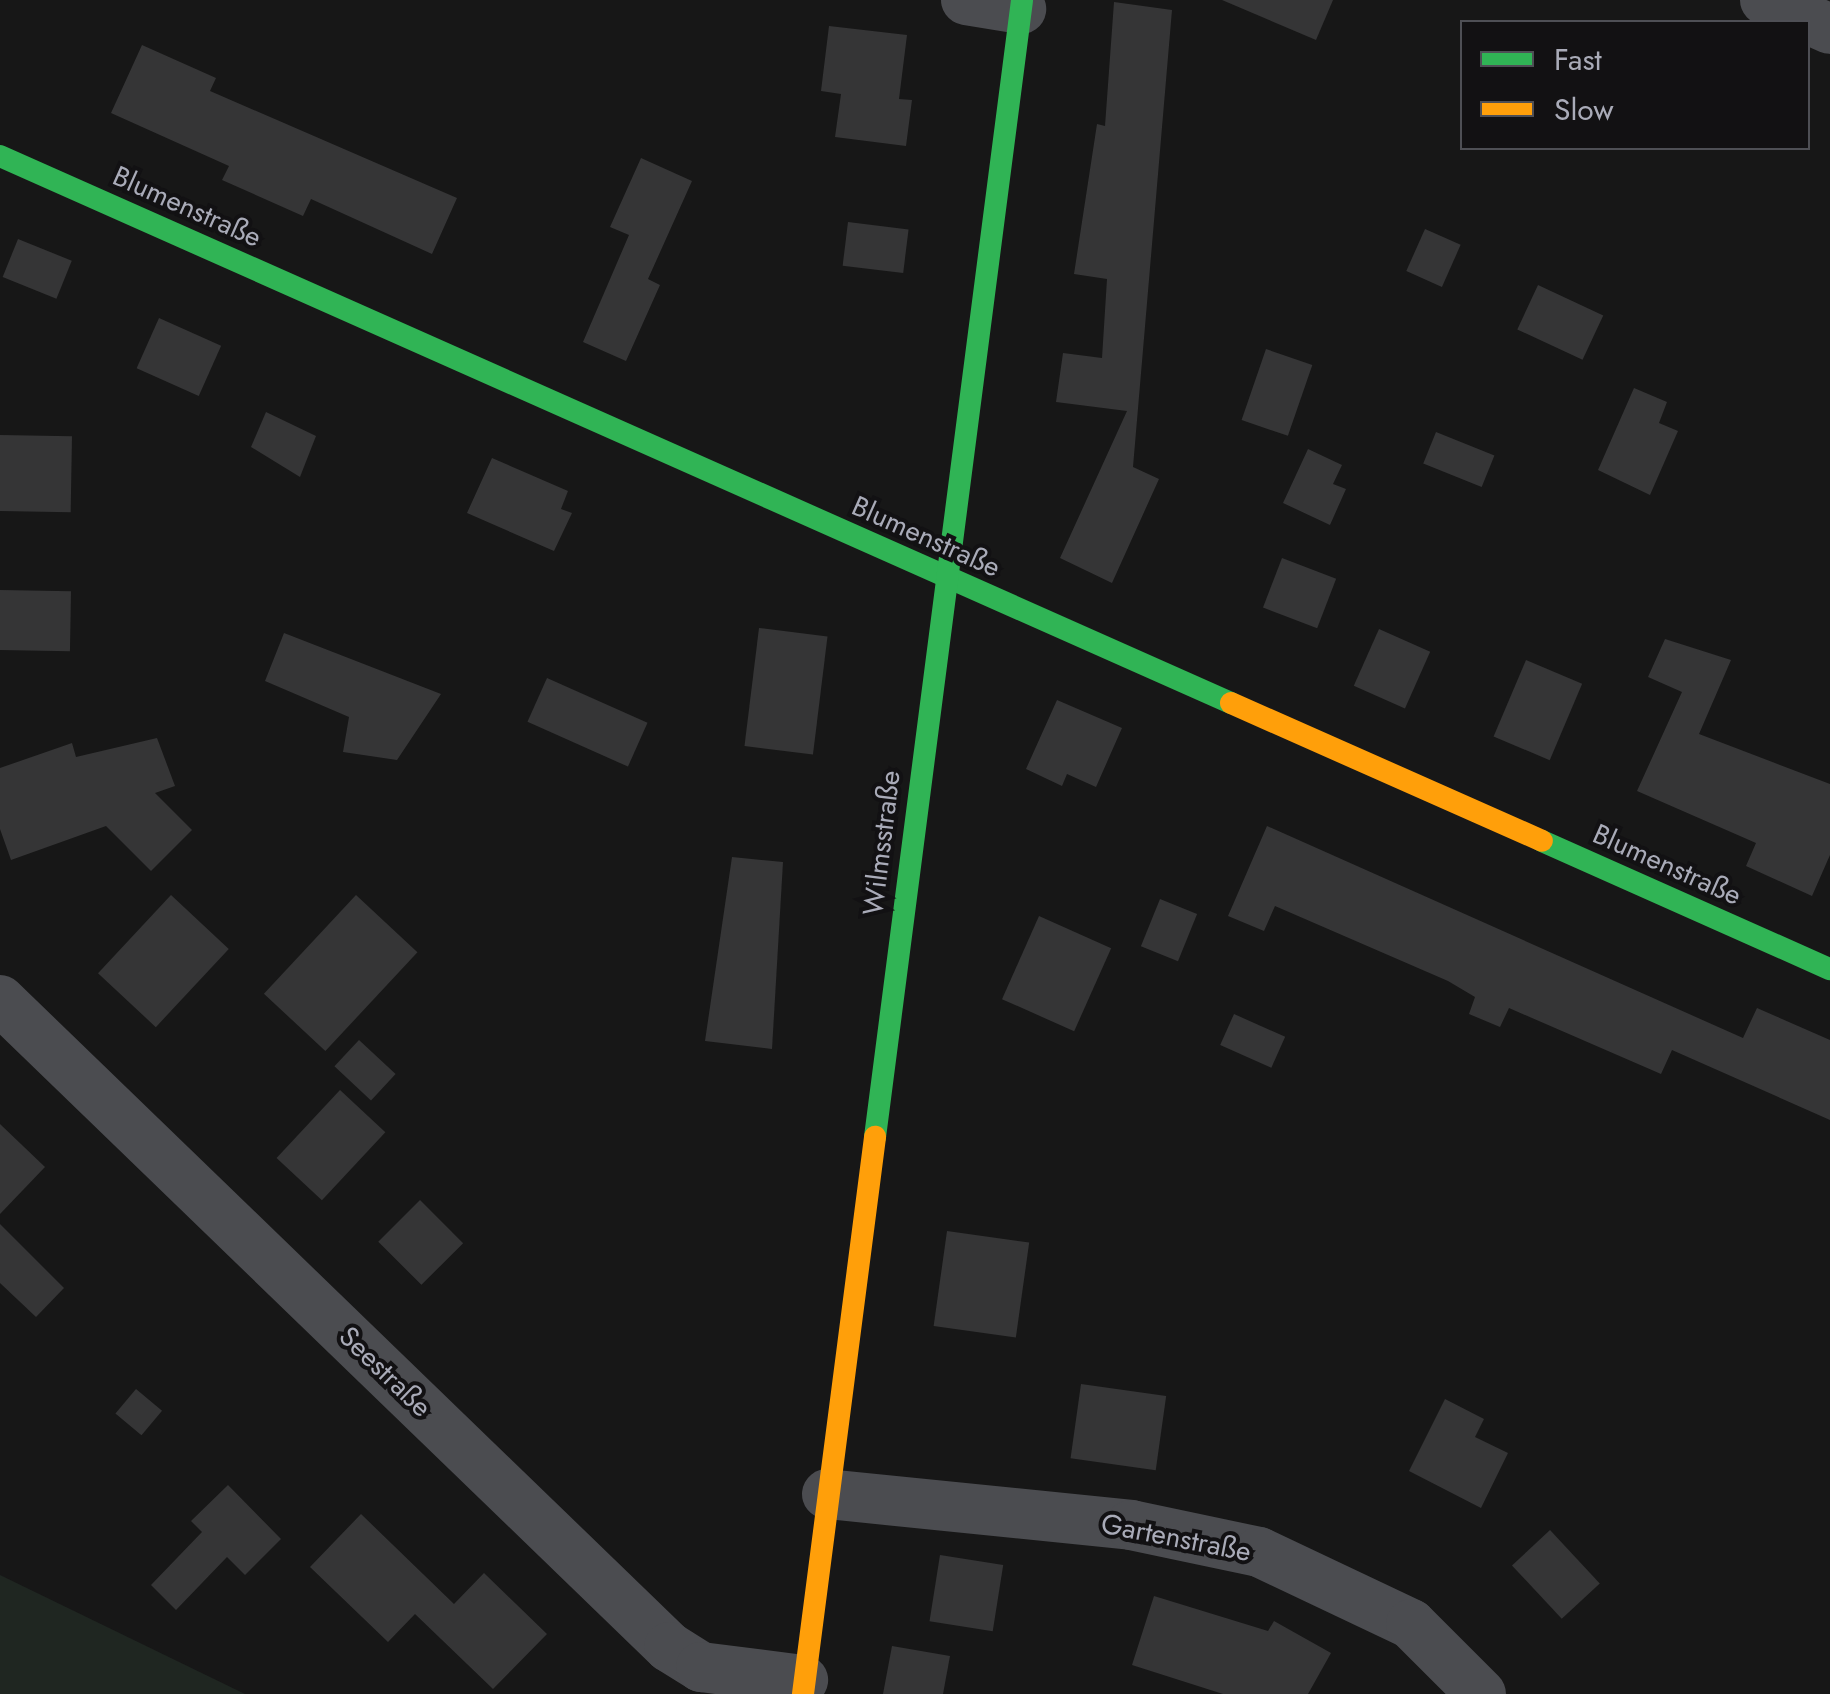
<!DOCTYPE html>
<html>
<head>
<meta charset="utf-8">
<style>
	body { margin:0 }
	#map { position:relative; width:1830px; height:1694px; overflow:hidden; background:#171717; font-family:Jost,sans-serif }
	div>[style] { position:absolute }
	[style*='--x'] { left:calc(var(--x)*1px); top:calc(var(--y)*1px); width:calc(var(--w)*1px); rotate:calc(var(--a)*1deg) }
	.green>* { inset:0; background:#1f2621 }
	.building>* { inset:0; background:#353536; transform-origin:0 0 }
	.street>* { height:50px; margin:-25px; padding:0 25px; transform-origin:25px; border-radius:25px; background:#4b4c50 }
	.fast>* { height:22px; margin:-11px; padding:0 11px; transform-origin:11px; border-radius:11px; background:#30b455 }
	.slow>* { height:22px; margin:-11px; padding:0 11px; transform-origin:11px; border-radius:11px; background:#ff9f0a }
	span { translate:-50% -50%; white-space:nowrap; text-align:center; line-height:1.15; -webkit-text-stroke:8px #121113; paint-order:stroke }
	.street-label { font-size:28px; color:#a9abb8 }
	.legend { position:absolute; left:1460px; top:20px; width:350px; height:130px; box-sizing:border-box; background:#121113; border:2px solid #4e4f55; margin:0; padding:12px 18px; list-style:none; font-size:30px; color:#a9abb8 }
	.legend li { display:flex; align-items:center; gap:20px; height:50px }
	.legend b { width:50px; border:2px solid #4e4f55 }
</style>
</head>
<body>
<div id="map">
	<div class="green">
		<div style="clip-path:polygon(0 1575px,245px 1694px,0 1694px)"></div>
	</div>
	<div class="building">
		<div style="clip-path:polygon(1222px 0,1333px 0,1316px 40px)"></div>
		<div style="clip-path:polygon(1114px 2px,1172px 10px,1133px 467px,1159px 479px,1112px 583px,1060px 558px,1127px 411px,1056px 402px,1063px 353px,1102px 358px,1107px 279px,1074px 274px,1097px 124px,1105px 126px)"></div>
		<div style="clip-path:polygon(829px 26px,907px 35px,899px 99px,912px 100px,906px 146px,835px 137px,841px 94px,821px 91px)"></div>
		<div style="clip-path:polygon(142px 45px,216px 78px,210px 91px,457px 198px,432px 254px,311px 199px,303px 216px,222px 180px,229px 166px,111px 113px)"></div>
		<div style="clip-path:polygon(641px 158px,692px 181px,648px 279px,660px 285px,626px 361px,583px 342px,629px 235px,610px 227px)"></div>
		<div style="left:848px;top:222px;width:61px;height:44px;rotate:7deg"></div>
		<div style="left:1425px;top:229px;width:39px;height:46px;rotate:24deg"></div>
		<div style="left:18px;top:239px;width:58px;height:41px;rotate:22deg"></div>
		<div style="left:1538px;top:285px;width:72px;height:49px;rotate:25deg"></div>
		<div style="left:159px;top:318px;width:68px;height:55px;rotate:24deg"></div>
		<div style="left:1266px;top:349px;width:49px;height:75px;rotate:19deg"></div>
		<div style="clip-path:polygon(1634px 388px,1667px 402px,1659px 423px,1678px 431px,1650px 495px,1598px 470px)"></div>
		<div style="clip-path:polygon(266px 412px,316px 436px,300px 477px,251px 447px)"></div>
		<div style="left:1436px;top:432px;width:63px;height:34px;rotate:22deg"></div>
		<div style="left:0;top:435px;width:72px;height:76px;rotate:1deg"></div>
		<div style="clip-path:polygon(1308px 449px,1342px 465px,1333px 484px,1346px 489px,1330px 525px,1283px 503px)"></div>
		<div style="clip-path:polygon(492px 458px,568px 491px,561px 509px,572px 513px,554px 551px,467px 513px)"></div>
		<div style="left:1282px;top:558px;width:58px;height:53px;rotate:21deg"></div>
		<div style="left:0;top:590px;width:71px;height:60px;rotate:1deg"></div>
		<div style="left:759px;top:628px;width:69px;height:119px;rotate:7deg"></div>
		<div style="left:1379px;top:629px;width:56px;height:62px;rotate:24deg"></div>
		<div style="clip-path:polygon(284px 633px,441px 694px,397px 760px,343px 752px,349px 717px,265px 681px)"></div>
		<div style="clip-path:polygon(1665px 639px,1731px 660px,1699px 734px,1830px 784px,1830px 855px,1812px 896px,1746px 866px,1756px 843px,1637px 791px,1682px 692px,1648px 677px)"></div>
		<div style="left:1526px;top:660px;width:61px;height:83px;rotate:23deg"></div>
		<div style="left:547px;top:678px;width:110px;height:48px;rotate:24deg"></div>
		<div style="clip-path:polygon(1057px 700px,1122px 728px,1096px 787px,1067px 774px,1062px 786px,1026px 769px)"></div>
		<div style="clip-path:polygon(157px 738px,175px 786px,155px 793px,192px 830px,151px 871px,106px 826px,11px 860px,0 829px,0 768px,72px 743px,76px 757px)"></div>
		<div style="clip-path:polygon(1267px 826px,1743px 1038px,1757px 1008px,1830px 1040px,1830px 1120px,1672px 1050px,1661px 1074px,1509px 1008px,1500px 1027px,1469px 1014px,1475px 997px,1448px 981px,1275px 906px,1264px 931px,1228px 916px)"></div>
		<div style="clip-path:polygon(732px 857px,783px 862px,772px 1049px,705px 1041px)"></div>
		<div style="left:171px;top:895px;width:79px;height:107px;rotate:43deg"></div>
		<div style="left:356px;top:895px;width:84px;height:135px;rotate:43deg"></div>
		<div style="left:1160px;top:899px;width:40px;height:51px;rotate:22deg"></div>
		<div style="left:1039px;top:916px;width:79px;height:91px;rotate:24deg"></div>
		<div style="left:1234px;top:1014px;width:56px;height:34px;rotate:24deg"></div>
		<div style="left:359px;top:1040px;width:50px;height:36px;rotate:43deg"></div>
		<div style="left:340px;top:1090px;width:62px;height:93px;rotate:43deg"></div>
		<div style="clip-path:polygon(0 1124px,45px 1167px,0 1214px)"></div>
		<div style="left:420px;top:1200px;width:61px;height:59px;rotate:45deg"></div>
		<div style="clip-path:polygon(0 1224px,64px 1288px,36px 1317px,0 1283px)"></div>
		<div style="left:947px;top:1231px;width:83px;height:96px;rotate:8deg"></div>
		<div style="left:1081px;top:1384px;width:86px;height:75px;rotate:8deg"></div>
		<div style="left:136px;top:1389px;width:34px;height:32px;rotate:40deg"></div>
		<div style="clip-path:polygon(1445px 1399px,1484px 1419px,1475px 1437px,1508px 1453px,1481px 1508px,1409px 1471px)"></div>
		<div style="clip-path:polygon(228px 1485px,281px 1539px,245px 1575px,227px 1557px,176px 1610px,151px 1585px,202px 1532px,191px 1521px)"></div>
		<div style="clip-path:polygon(361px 1514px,454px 1604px,484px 1573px,547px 1634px,493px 1689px,415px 1614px,388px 1642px,310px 1567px)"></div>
		<div style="left:1550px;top:1530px;width:73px;height:52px;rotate:47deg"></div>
		<div style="left:940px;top:1555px;width:64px;height:67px;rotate:9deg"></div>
		<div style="clip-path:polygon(1154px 1596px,1268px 1631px,1274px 1621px,1331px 1653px,1308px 1694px,1223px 1694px,1132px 1665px)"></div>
		<div style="clip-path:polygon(892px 1646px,950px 1656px,943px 1694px,883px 1694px)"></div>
	</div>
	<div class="street">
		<div style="--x:966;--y:0;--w:56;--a:9.3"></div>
		<div style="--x:1765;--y:0;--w:71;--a:24"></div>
		<div style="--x:0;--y:1000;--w:931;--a:44.04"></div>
		<div style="--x:669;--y:1647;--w:38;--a:32"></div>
		<div style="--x:701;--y:1667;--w:103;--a:7.3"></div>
		<div style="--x:827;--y:1494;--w:306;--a:5.8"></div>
		<div style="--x:1131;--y:1525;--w:131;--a:11.9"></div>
		<div style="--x:1259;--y:1552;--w:168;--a:25.3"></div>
		<div style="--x:1411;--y:1624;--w:99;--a:45"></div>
	</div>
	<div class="fast">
		<div style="--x:0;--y:156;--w:1347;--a:23.96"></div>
		<div style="--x:1542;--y:841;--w:315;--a:24"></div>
		<div style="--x:875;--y:1137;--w:1146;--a:-82.63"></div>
	</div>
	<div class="slow">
		<div style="--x:1231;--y:703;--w:340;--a:23.9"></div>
		<div style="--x:803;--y:1694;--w:562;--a:-82.63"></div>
	</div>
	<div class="street-label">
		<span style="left:187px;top:207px;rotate:24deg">Blumenstraße</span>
		<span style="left:926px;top:537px;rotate:24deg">Blumenstraße</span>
		<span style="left:882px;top:843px;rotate:-83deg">Wilmsstraße</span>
		<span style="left:1667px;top:865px;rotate:24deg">Blumenstraße</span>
		<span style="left:385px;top:1372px;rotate:44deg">Seestraße</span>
		<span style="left:1176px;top:1538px;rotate:11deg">Gartenstraße</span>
	</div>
	<ul class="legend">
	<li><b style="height:12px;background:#30b455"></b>Fast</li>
	<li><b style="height:12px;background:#ff9f0a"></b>Slow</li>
	</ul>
</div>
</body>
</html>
